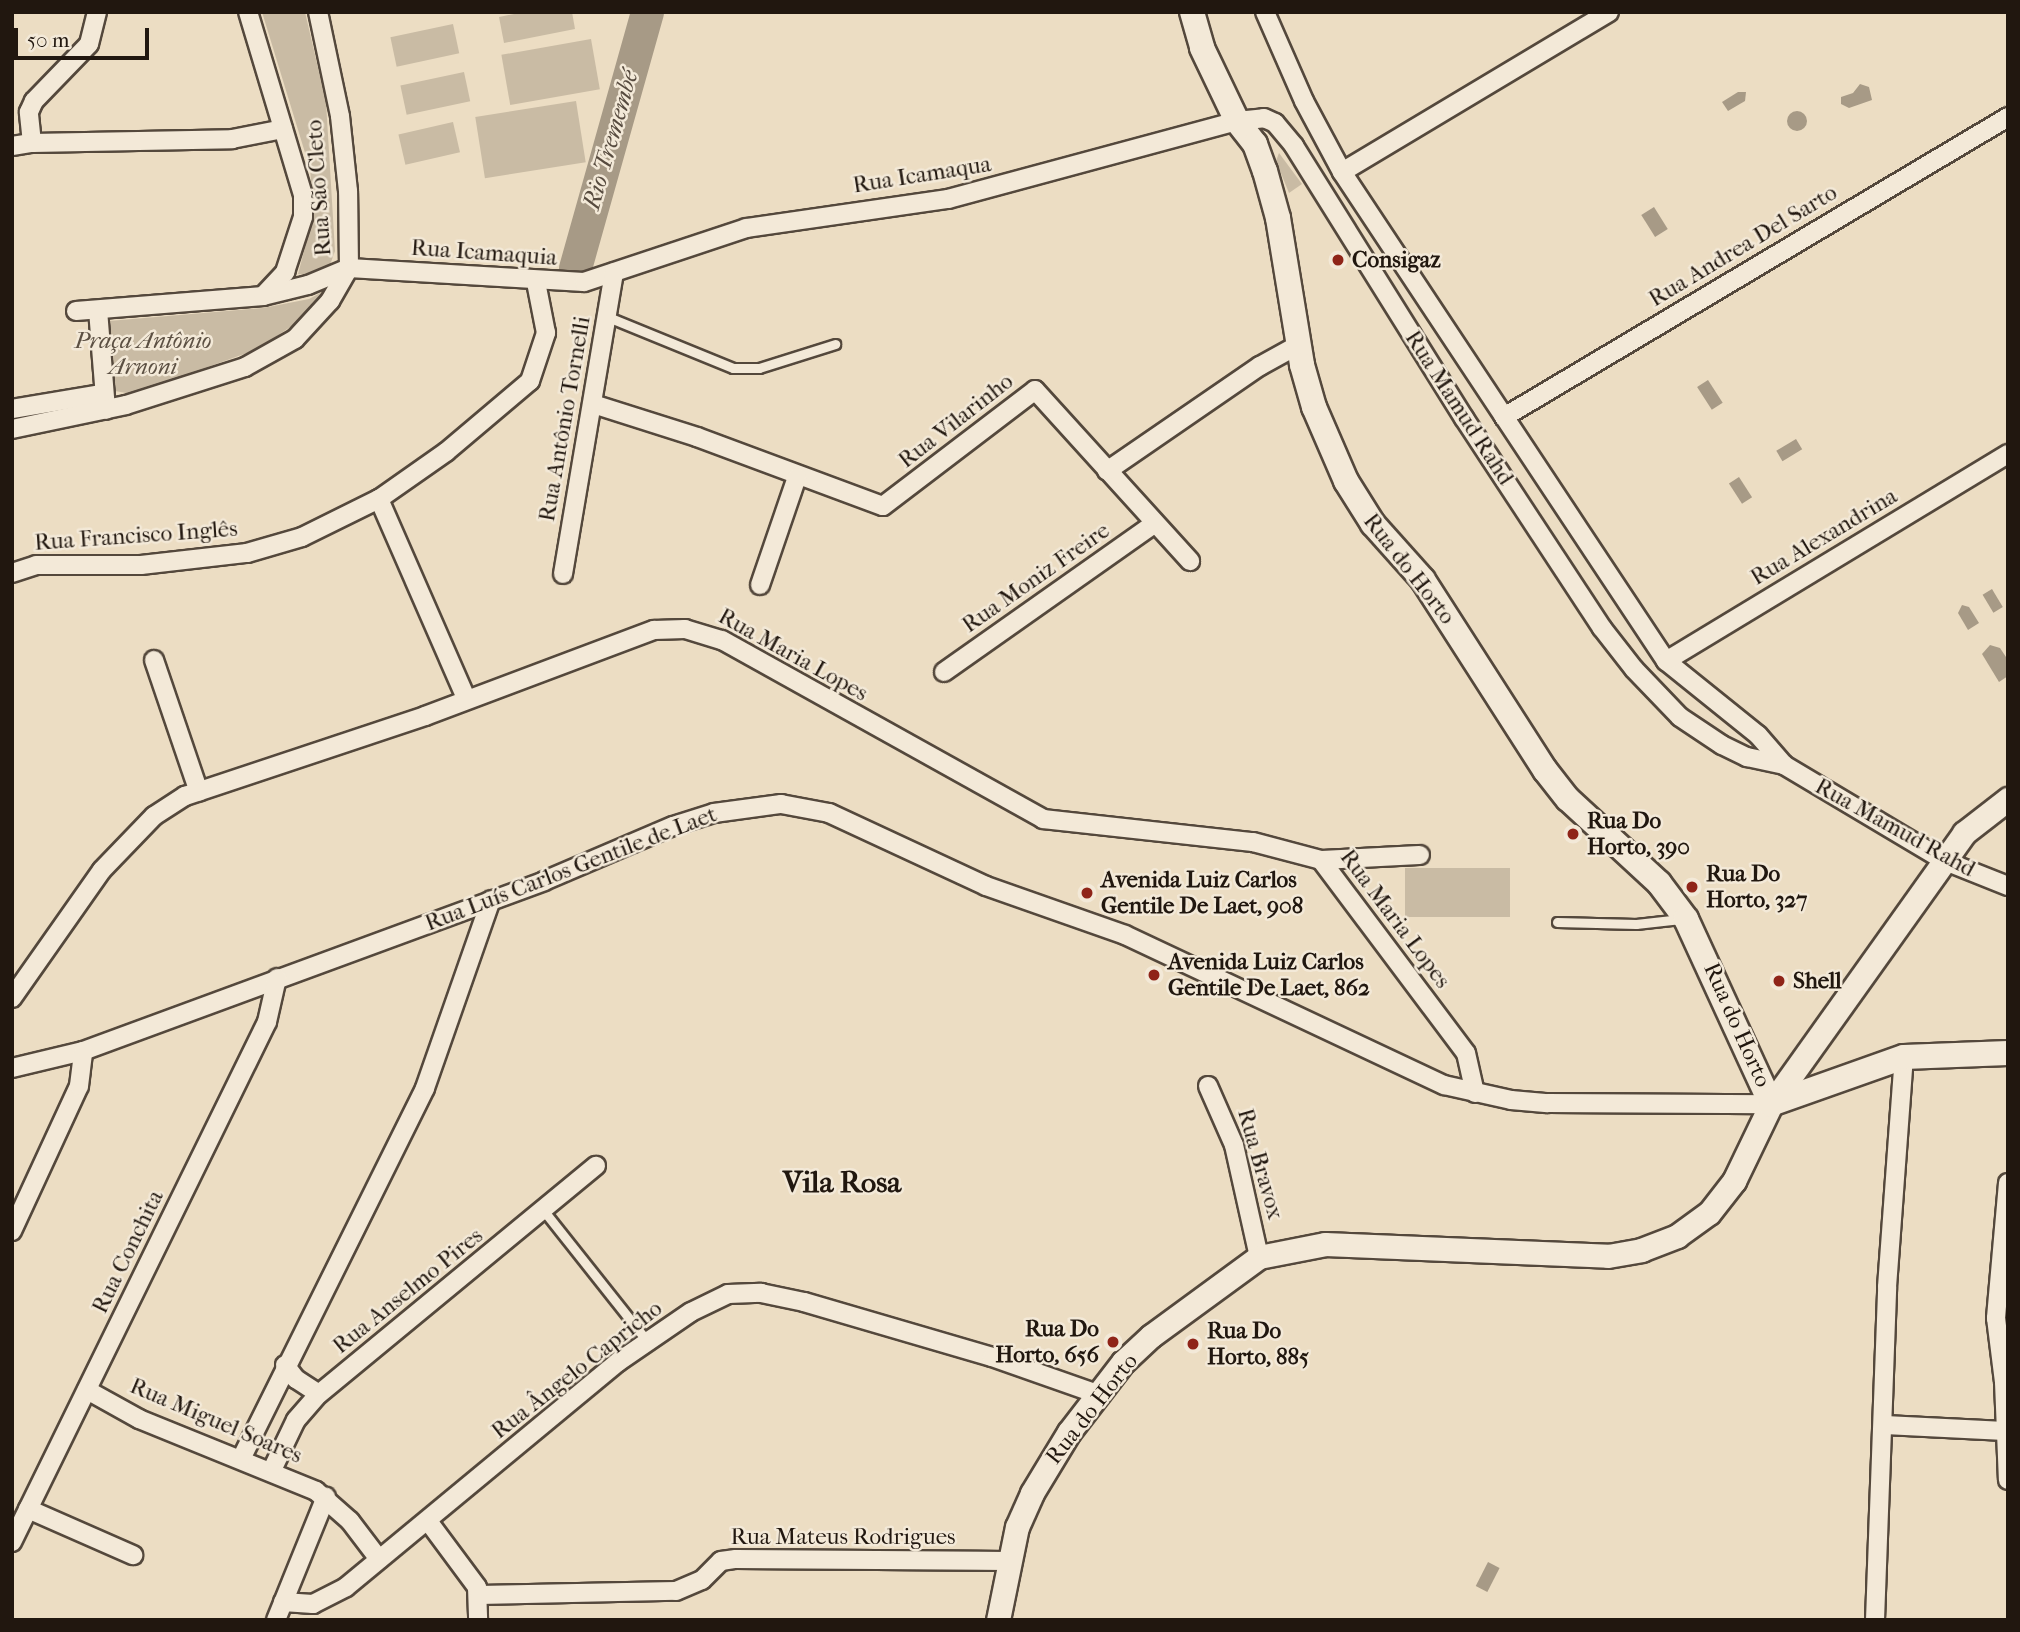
<!DOCTYPE html>
<html>
<head>
<meta charset="utf-8">
<style>
	body { margin:0 }
	#map { position:relative; width:2020px; height:1632px; overflow:hidden; background:#ecddc3; font-family:"IM FELL French Canon",serif }
	div>[style] { position:absolute }
	[style*='--x'] { left:calc(var(--x)*1px); top:calc(var(--y)*1px); width:calc(var(--w)*1px); rotate:calc(var(--a)*1deg) }
	.green>* { inset:0; background:#c9bba4; transform-origin:0 0 }
	.water>* { inset:0; background:#a79a86; transform-origin:0 0 }
	.round { border-radius:50% }
	.river>* { height:33px; margin:-16.5px; padding:0 16.5px; transform-origin:16.5px; border-radius:16.5px; background:#a79a86 }
	.roads { filter:drop-shadow(2px 0 #54483c) drop-shadow(-2px 0 #54483c) drop-shadow(0 2px #54483c) drop-shadow(0 -2px #54483c) }
	.service>* { height:9px; margin:-4.5px; padding:0 4.5px; transform-origin:4.5px; border-radius:4.5px; background:#f3e9d8 }
	.minor>* { height:18px; margin:-9px; padding:0 9px; transform-origin:9px; border-radius:9px; background:#f3e9d8 }
	.tertiary>* { height:23px; margin:-11.5px; padding:0 11.5px; transform-origin:11.5px; border-radius:11.5px; background:#f3e9d8 }
	.secondary>* { height:24px; margin:-12px; padding:0 12px; transform-origin:12px; border-radius:12px; background:#f3e9d8 }
	.dots>* { width:19px; height:19px; translate:-50% -50%; box-sizing:border-box; border:4px solid #f3e9d8; border-radius:50% }
	span { translate:-50% -50%; white-space:nowrap; text-align:center; line-height:1.15; -webkit-text-stroke:5px #f3e9d8; paint-order:stroke }
	.street-label { font-size:23px; color:#21170f }
	.poi-label { font-size:23px; color:#21170f; font-weight:700 }
	.left { translate:0 -50%; text-align:left }
	.right { translate:-100% -50%; text-align:right }
	.park-label { font-size:23px; color:#5c5043; font-style:italic }
	.water-label { font-size:24px; color:#574b3f; font-style:italic }
	.district-label { font-size:30px; color:#21170f; font-weight:700 }
	.frame { position:absolute; inset:0; border:14px solid #21170f; pointer-events:none }
	.scale { position:absolute; left:14px; top:28px; width:135px; height:32px; box-sizing:border-box; border:4px solid #21170f; border-top:0; padding-left:9px; font-size:21px; line-height:24px; white-space:nowrap; color:#21170f; -webkit-text-stroke:5px #f3e9d8; paint-order:stroke }
</style>
</head>
<body>
<div id="map">
	<div class="green">
		<div style="clip-path:polygon(262px 12px,305px 12px,326px 102px,335px 251px,330px 265px,313px 276px,298px 274px,314px 214px,310px 169px)"></div>
		<div style="clip-path:polygon(524px 12px,572px 12px,575px 29px,504px 43px,499px 17px)"></div>
		<div style="left:453px;top:24px;width:30px;height:64px;rotate:78deg"></div>
		<div style="left:591px;top:39px;width:51px;height:91px;rotate:80deg"></div>
		<div style="left:464px;top:72px;width:30px;height:65px;rotate:78deg"></div>
		<div style="left:576px;top:101px;width:62px;height:102px;rotate:81deg"></div>
		<div style="left:453px;top:122px;width:31px;height:56px;rotate:77deg"></div>
		<div style="clip-path:polygon(1279px 153px,1302px 184px,1289px 193px,1276px 161px)"></div>
		<div style="clip-path:polygon(326px 290px,293px 325px,258px 349px,132px 394px,115px 391px,109px 321px,263px 308px,309px 299px)"></div>
		<div style="left:1510px;top:868px;width:49px;height:105px;rotate:90deg"></div>
	</div>
	<div class="water">
		<div style="clip-path:polygon(1860px 84px,1869px 87px,1872px 100px,1849px 108px,1841px 104px,1841px 97px,1853px 93px)"></div>
		<div style="clip-path:polygon(1738px 92px,1746px 92px,1745px 101px,1728px 111px,1722px 102px)"></div>
		<div class="round" style="left:1787px;top:111px;width:20px;height:20px"></div>
		<div style="left:1654px;top:207px;width:26px;height:15px;rotate:58deg"></div>
		<div style="left:1708px;top:380px;width:27px;height:13px;rotate:57deg"></div>
		<div style="left:1796px;top:439px;width:12px;height:23px;rotate:59deg"></div>
		<div style="left:1739px;top:477px;width:24px;height:12px;rotate:57deg"></div>
		<div style="left:1992px;top:589px;width:21px;height:11px;rotate:59deg"></div>
		<div style="clip-path:polygon(1962px 605px,1969px 607px,1979px 623px,1968px 630px,1958px 613px)"></div>
		<div style="clip-path:polygon(1990px 645px,2000px 648px,2008px 660px,2008px 676px,1999px 682px,1982px 654px)"></div>
		<div style="left:1488px;top:1562px;width:13px;height:27px;rotate:27deg"></div>
	</div>
	<div class="river">
		<div style="--x:575;--y:268;--w:266;--a:-74.3"></div>
	</div>
	<div class="roads">
		<div class="service">
			<div style="--x:608;--y:317;--w:135;--a:22.2"></div>
			<div style="--x:733;--y:368;--w:26;--a:0"></div>
			<div style="--x:759;--y:368;--w:80;--a:-17.5"></div>
			<div style="--x:1557;--y:922;--w:79;--a:1.5"></div>
			<div style="--x:1636;--y:924;--w:45;--a:-6.3"></div>
			<div style="--x:544;--y:1211;--w:166;--a:51.6"></div>
		</div>
		<div class="minor">
			<div style="--x:1265;--y:12;--w:97;--a:66.3"></div>
			<div style="--x:1304;--y:101;--w:81;--a:61.8"></div>
			<div style="--x:1342;--y:172;--w:587;--a:56.47"></div>
			<div style="--x:1666;--y:661;--w:118;--a:38.8"></div>
			<div style="--x:1758;--y:735;--w:40;--a:49"></div>
			<div style="--x:1784;--y:765;--w:187;--a:30.8"></div>
			<div style="--x:1945;--y:861;--w:68;--a:21.6"></div>
			<div style="--x:32;--y:143;--w:200;--a:-1.1"></div>
			<div style="--x:232;--y:139;--w:52;--a:-11.1"></div>
			<div style="--x:12;--y:146;--w:20;--a:-9"></div>
			<div style="--x:32;--y:143;--w:31;--a:-96"></div>
			<div style="--x:29;--y:112;--w:12;--a:-66"></div>
			<div style="--x:34;--y:101;--w:79;--a:-46"></div>
			<div style="--x:89;--y:44;--w:33;--a:-76"></div>
			<div style="--x:1342;--y:172;--w:311;--a:-30.9"></div>
			<div style="--x:263;--y:296;--w:46;--a:-13.7"></div>
			<div style="--x:308;--y:285;--w:44;--a:-22.5"></div>
			<div style="--x:349;--y:268;--w:235;--a:3.4"></div>
			<div style="--x:584;--y:282;--w:171;--a:-18.4"></div>
			<div style="--x:746;--y:228;--w:204;--a:-8.2"></div>
			<div style="--x:948;--y:199;--w:299;--a:-15.1"></div>
			<div style="--x:1237;--y:121;--w:27;--a:-6"></div>
			<div style="--x:1264;--y:118;--w:12;--a:24"></div>
			<div style="--x:1275;--y:123;--w:30;--a:50"></div>
			<div style="--x:1294;--y:146;--w:321;--a:58"></div>
			<div style="--x:1464;--y:418;--w:251;--a:56.7"></div>
			<div style="--x:1602;--y:628;--w:52;--a:52"></div>
			<div style="--x:1634;--y:669;--w:66;--a:46.2"></div>
			<div style="--x:1680;--y:717;--w:50;--a:33.7"></div>
			<div style="--x:1722;--y:745;--w:28;--a:26"></div>
			<div style="--x:1747;--y:757;--w:38;--a:12"></div>
			<div style="--x:98;--y:310;--w:100;--a:85.4"></div>
			<div style="--x:76;--y:311;--w:188;--a:-4.6"></div>
			<div style="--x:263;--y:296;--w:33;--a:-47"></div>
			<div style="--x:285;--y:272;--w:58;--a:-71.9"></div>
			<div style="--x:303;--y:217;--w:22;--a:-90"></div>
			<div style="--x:303;--y:195;--w:191;--a:-106.7"></div>
			<div style="--x:593;--y:404;--w:109;--a:17.6"></div>
			<div style="--x:697;--y:437;--w:198;--a:20.4"></div>
			<div style="--x:883;--y:506;--w:191;--a:-37.3"></div>
			<div style="--x:1035;--y:390;--w:231;--a:47.8"></div>
			<div style="--x:12;--y:409;--w:91;--a:-9.5"></div>
			<div style="--x:1504;--y:417;--w:587;--a:-30.76"></div>
			<div style="--x:12;--y:429;--w:116;--a:-11.9"></div>
			<div style="--x:126;--y:405;--w:125;--a:-17.7"></div>
			<div style="--x:245;--y:367;--w:57;--a:-29.2"></div>
			<div style="--x:295;--y:339;--w:52;--a:-47.4"></div>
			<div style="--x:330;--y:301;--w:38;--a:-60"></div>
			<div style="--x:349;--y:268;--w:77;--a:-90.7"></div>
			<div style="--x:348;--y:191;--w:75;--a:-96.1"></div>
			<div style="--x:340;--y:116;--w:106;--a:-101.9"></div>
			<div style="--x:1107;--y:471;--w:186;--a:-34.5"></div>
			<div style="--x:1260;--y:366;--w:43;--a:-28.9"></div>
			<div style="--x:379;--y:499;--w:219;--a:66.4"></div>
			<div style="--x:12;--y:573;--w:25;--a:-18"></div>
			<div style="--x:36;--y:565;--w:105;--a:0"></div>
			<div style="--x:141;--y:565;--w:107;--a:-6.5"></div>
			<div style="--x:247;--y:553;--w:57;--a:-16.2"></div>
			<div style="--x:302;--y:537;--w:86;--a:-26.3"></div>
			<div style="--x:379;--y:499;--w:82;--a:-35"></div>
			<div style="--x:446;--y:452;--w:110;--a:-40.2"></div>
			<div style="--x:530;--y:381;--w:51;--a:-71.6"></div>
			<div style="--x:546;--y:333;--w:52;--a:-101.1"></div>
			<div style="--x:563;--y:574;--w:306;--a:-80.4"></div>
			<div style="--x:760;--y:585;--w:114;--a:-71.1"></div>
			<div style="--x:154;--y:660;--w:139;--a:71.2"></div>
			<div style="--x:1666;--y:661;--w:400;--a:-31.2"></div>
			<div style="--x:944;--y:672;--w:258;--a:-35.2"></div>
			<div style="--x:1321;--y:860;--w:99;--a:-2.9"></div>
			<div style="--x:12;--y:998;--w:156;--a:-54.9"></div>
			<div style="--x:102;--y:870;--w:75;--a:-46.1"></div>
			<div style="--x:154;--y:816;--w:37;--a:-33"></div>
			<div style="--x:185;--y:796;--w:253;--a:-18.4"></div>
			<div style="--x:425;--y:716;--w:245;--a:-20.6"></div>
			<div style="--x:654;--y:630;--w:31;--a:-2"></div>
			<div style="--x:685;--y:629;--w:39;--a:17"></div>
			<div style="--x:722;--y:640;--w:368;--a:29.1"></div>
			<div style="--x:1043;--y:819;--w:211;--a:6.3"></div>
			<div style="--x:1253;--y:842;--w:70;--a:14.8"></div>
			<div style="--x:1321;--y:860;--w:241;--a:53.1"></div>
			<div style="--x:1466;--y:1053;--w:41;--a:77.3"></div>
			<div style="--x:12;--y:1068;--w:73;--a:-13.5"></div>
			<div style="--x:83;--y:1051;--w:491;--a:-20.2"></div>
			<div style="--x:544;--y:881;--w:140;--a:-23.1"></div>
			<div style="--x:673;--y:826;--w:43;--a:-17.6"></div>
			<div style="--x:714;--y:813;--w:68;--a:-7.7"></div>
			<div style="--x:781;--y:804;--w:49;--a:10.6"></div>
			<div style="--x:829;--y:813;--w:173;--a:24.9"></div>
			<div style="--x:986;--y:886;--w:147;--a:19.4"></div>
			<div style="--x:1125;--y:935;--w:353;--a:25.2"></div>
			<div style="--x:1444;--y:1085;--w:69;--a:12.6"></div>
			<div style="--x:1511;--y:1100;--w:37;--a:5"></div>
			<div style="--x:1548;--y:1103;--w:223;--a:0.3"></div>
			<div style="--x:1208;--y:1086;--w:64;--a:66.2"></div>
			<div style="--x:1234;--y:1145;--w:115;--a:77.4"></div>
			<div style="--x:2008;--y:1183;--w:136;--a:95.1"></div>
			<div style="--x:1996;--y:1318;--w:64;--a:82.9"></div>
			<div style="--x:2004;--y:1382;--w:98;--a:87.7"></div>
			<div style="--x:12;--y:1231;--w:160;--a:-65.2"></div>
			<div style="--x:79;--y:1086;--w:35;--a:-83"></div>
			<div style="--x:285;--y:1365;--w:18;--a:52"></div>
			<div style="--x:296;--y:1379;--w:27;--a:33"></div>
			<div style="--x:87;--y:1390;--w:60;--a:29.1"></div>
			<div style="--x:139;--y:1419;--w:191;--a:22.1"></div>
			<div style="--x:316;--y:1491;--w:45;--a:41.4"></div>
			<div style="--x:350;--y:1521;--w:48;--a:52.7"></div>
			<div style="--x:1884;--y:1425;--w:122;--a:2.8"></div>
			<div style="--x:241;--y:1459;--w:414;--a:-63.6"></div>
			<div style="--x:425;--y:1088;--w:199;--a:-70.7"></div>
			<div style="--x:272;--y:1470;--w:55;--a:-64.4"></div>
			<div style="--x:296;--y:1420;--w:35;--a:-49"></div>
			<div style="--x:319;--y:1394;--w:359;--a:-39.5"></div>
			<div style="--x:28;--y:1509;--w:115;--a:23.7"></div>
			<div style="--x:428;--y:1521;--w:82;--a:53.4"></div>
			<div style="--x:477;--y:1587;--w:33;--a:88"></div>
			<div style="--x:12;--y:1542;--w:579;--a:-63.88"></div>
			<div style="--x:267;--y:1022;--w:45;--a:-77.2"></div>
			<div style="--x:479;--y:1595;--w:197;--a:-1.2"></div>
			<div style="--x:676;--y:1591;--w:28;--a:-23"></div>
			<div style="--x:702;--y:1580;--w:27;--a:-45"></div>
			<div style="--x:721;--y:1561;--w:15;--a:-8"></div>
			<div style="--x:736;--y:1559;--w:270;--a:0.4"></div>
			<div style="--x:283;--y:1602;--w:30;--a:4"></div>
			<div style="--x:313;--y:1604;--w:37;--a:-27"></div>
			<div style="--x:346;--y:1587;--w:353;--a:-39.6"></div>
			<div style="--x:618;--y:1362;--w:88;--a:-34.4"></div>
			<div style="--x:691;--y:1312;--w:41;--a:-25.9"></div>
			<div style="--x:728;--y:1294;--w:33;--a:-2"></div>
			<div style="--x:761;--y:1293;--w:44;--a:11.8"></div>
			<div style="--x:804;--y:1302;--w:196;--a:16.3"></div>
			<div style="--x:992;--y:1357;--w:111;--a:19.4"></div>
			<div style="--x:276;--y:1620;--w:133;--a:-67.9"></div>
			<div style="--x:1875;--y:1620;--w:333;--a:-87.9"></div>
			<div style="--x:1887;--y:1287;--w:231;--a:-85.8"></div>
		</div>
		<div class="tertiary">
			<div style="--x:998;--y:1620;--w:95;--a:-78.5"></div>
			<div style="--x:1017;--y:1527;--w:37;--a:-66"></div>
			<div style="--x:1032;--y:1493;--w:71;--a:-58.8"></div>
			<div style="--x:1069;--y:1432;--w:88;--a:-52.4"></div>
			<div style="--x:1123;--y:1362;--w:38;--a:-43"></div>
			<div style="--x:1151;--y:1336;--w:134;--a:-36.2"></div>
			<div style="--x:1259;--y:1257;--w:67;--a:-11.1"></div>
			<div style="--x:1325;--y:1244;--w:283;--a:2.4"></div>
			<div style="--x:1608;--y:1256;--w:34;--a:-10"></div>
			<div style="--x:1641;--y:1250;--w:39;--a:-21"></div>
			<div style="--x:1677;--y:1236;--w:39;--a:-36"></div>
			<div style="--x:1709;--y:1213;--w:41;--a:-52"></div>
			<div style="--x:1734;--y:1181;--w:85;--a:-64.3"></div>
			<div style="--x:1771;--y:1104;--w:333;--a:-54.5"></div>
			<div style="--x:1964;--y:833;--w:56;--a:-37.7"></div>
		</div>
		<div class="secondary">
			<div style="--x:1192;--y:12;--w:37;--a:74"></div>
			<div style="--x:1202;--y:48;--w:81;--a:64.4"></div>
			<div style="--x:1237;--y:121;--w:29;--a:52"></div>
			<div style="--x:1255;--y:144;--w:29;--a:70"></div>
			<div style="--x:1265;--y:171;--w:49;--a:74.5"></div>
			<div style="--x:1278;--y:218;--w:149;--a:80.7"></div>
			<div style="--x:1302;--y:365;--w:44;--a:74.1"></div>
			<div style="--x:1314;--y:407;--w:81;--a:66.6"></div>
			<div style="--x:1346;--y:481;--w:51;--a:57.9"></div>
			<div style="--x:1373;--y:524;--w:75;--a:48.2"></div>
			<div style="--x:1423;--y:580;--w:226;--a:57.3"></div>
			<div style="--x:1545;--y:770;--w:37;--a:52"></div>
			<div style="--x:1568;--y:799;--w:124;--a:42.7"></div>
			<div style="--x:1659;--y:883;--w:45;--a:53.1"></div>
			<div style="--x:1686;--y:919;--w:204;--a:65.3"></div>
			<div style="--x:1771;--y:1104;--w:141;--a:-19.5"></div>
			<div style="--x:1904;--y:1057;--w:104;--a:-2.2"></div>
		</div>
	</div>
	<div class="dots">
		<div style="left:1338px;top:260px;background:#8f2418"></div>
		<div style="left:1573px;top:834px;background:#8f2418"></div>
		<div style="left:1692px;top:887px;background:#8f2418"></div>
		<div style="left:1087px;top:893px;background:#8f2418"></div>
		<div style="left:1154px;top:975px;background:#8f2418"></div>
		<div style="left:1779px;top:981px;background:#8f2418"></div>
		<div style="left:1113px;top:1342px;background:#8f2418"></div>
		<div style="left:1193px;top:1344px;background:#8f2418"></div>
	</div>
	<div class="street-label">
		<span style="left:922px;top:175px;rotate:-9deg">Rua Icamaqua</span>
		<span style="left:319px;top:188px;rotate:-94deg">Rua São Cleto</span>
		<span style="left:1743px;top:246px;rotate:-31deg">Rua Andrea Del Sarto</span>
		<span style="left:484px;top:253px;rotate:4deg">Rua Icamaquia</span>
		<span style="left:1459px;top:408px;rotate:57deg">Rua Mamud Rahd</span>
		<span style="left:565px;top:419px;rotate:-80deg">Rua Antônio Tornelli</span>
		<span style="left:956px;top:421px;rotate:-38deg">Rua Vilarinho</span>
		<span style="left:136px;top:536px;rotate:-4deg">Rua Francisco Inglês</span>
		<span style="left:1824px;top:537px;rotate:-31deg">Rua Alexandrina</span>
		<span style="left:1409px;top:569px;rotate:52deg">Rua do Horto</span>
		<span style="left:1036px;top:578px;rotate:-35deg">Rua Moniz Freire</span>
		<span style="left:793px;top:655px;rotate:29deg">Rua Maria Lopes</span>
		<span style="left:1895px;top:828px;rotate:29deg">Rua Mamud Rahd</span>
		<span style="left:571px;top:869px;rotate:-21deg">Rua Luís Carlos Gentile de Laet</span>
		<span style="left:1395px;top:919px;rotate:53deg">Rua Maria Lopes</span>
		<span style="left:1737px;top:1025px;rotate:66deg">Rua do Horto</span>
		<span style="left:1260px;top:1164px;rotate:74deg">Rua Bravox</span>
		<span style="left:128px;top:1252px;rotate:-64deg">Rua Conchita</span>
		<span style="left:408px;top:1291px;rotate:-39deg">Rua Anselmo Pires</span>
		<span style="left:577px;top:1370px;rotate:-38deg">Rua Ângelo Capricho</span>
		<span style="left:1092px;top:1409px;rotate:-52deg">Rua do Horto</span>
		<span style="left:216px;top:1421px;rotate:23deg">Rua Miguel Soares</span>
		<span style="left:843px;top:1537px">Rua Mateus Rodrigues</span>
	</div>
	<div class="poi-label">
		<span class="left" style="left:1352px;top:260px">Consigaz</span>
		<span class="left" style="left:1587px;top:834px">Rua Do<br>Horto, 390</span>
		<span class="left" style="left:1706px;top:887px">Rua Do<br>Horto, 327</span>
		<span class="left" style="left:1101px;top:893px">Avenida Luiz Carlos<br>Gentile De Laet, 908</span>
		<span class="left" style="left:1168px;top:975px">Avenida Luiz Carlos<br>Gentile De Laet, 862</span>
		<span class="left" style="left:1793px;top:981px">Shell</span>
		<span class="right" style="left:1099px;top:1342px">Rua Do<br>Horto, 656</span>
		<span class="left" style="left:1207px;top:1344px">Rua Do<br>Horto, 885</span>
	</div>
	<div class="park-label">
		<span style="left:143px;top:354px">Praça Antônio<br>Arnoni</span>
	</div>
	<div class="water-label">
		<span style="left:611px;top:140px;rotate:-74deg">Rio Tremembé</span>
	</div>
	<div class="district-label">
		<span style="left:842px;top:1183px">Vila Rosa</span>
	</div>
	<div class="frame"></div>
	<div class="scale">50 m</div>
</div>
</body>
</html>
